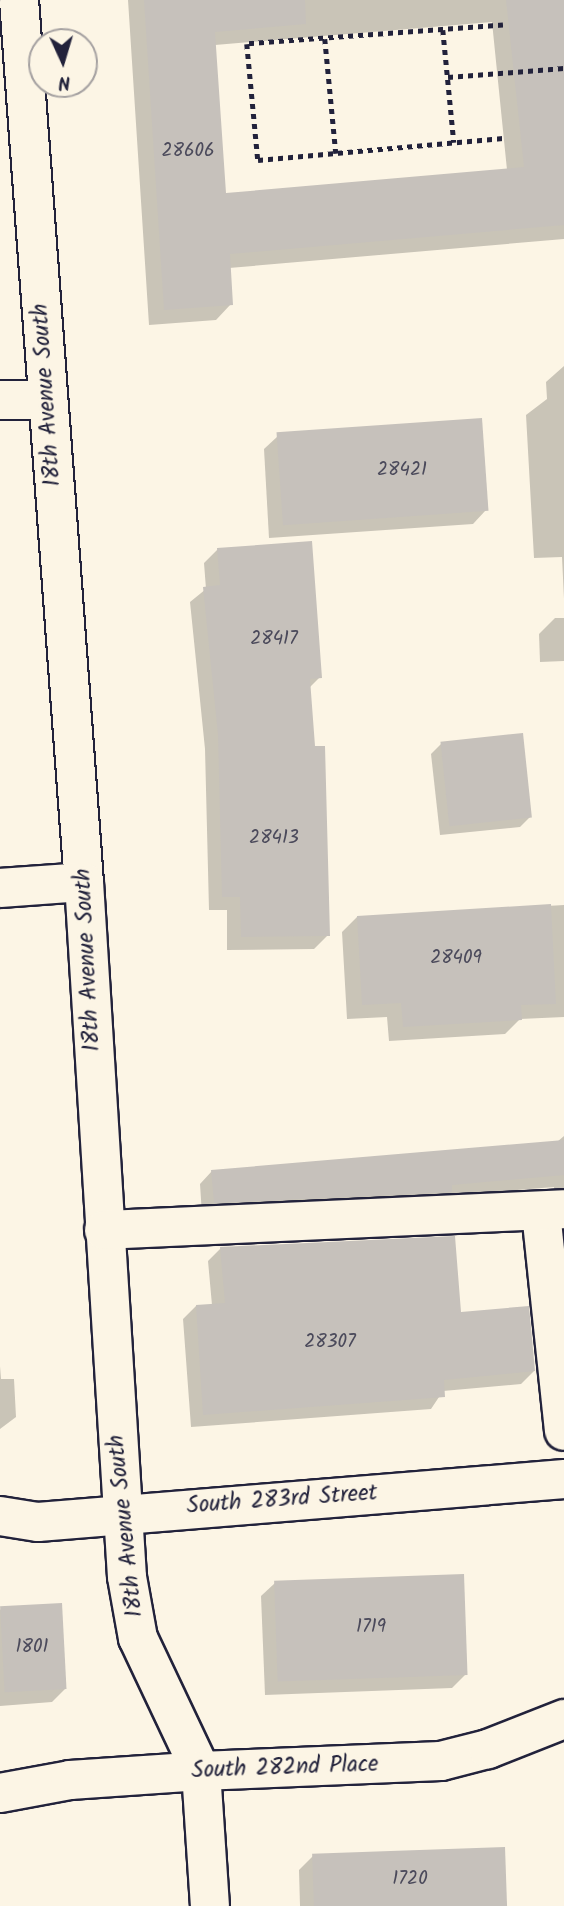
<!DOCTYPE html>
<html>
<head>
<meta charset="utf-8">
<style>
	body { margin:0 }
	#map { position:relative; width:564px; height:1906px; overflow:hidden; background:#fcf5e5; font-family:Kalam,sans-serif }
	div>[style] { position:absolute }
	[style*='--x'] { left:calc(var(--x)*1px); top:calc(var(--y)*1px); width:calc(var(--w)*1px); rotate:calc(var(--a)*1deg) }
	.shadow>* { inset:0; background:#0003 }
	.building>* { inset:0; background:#c6c1bb; transform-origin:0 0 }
	.path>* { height:4.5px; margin-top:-2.25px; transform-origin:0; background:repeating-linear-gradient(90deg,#22223b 0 5px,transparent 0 10px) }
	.roads { filter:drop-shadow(2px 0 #22223b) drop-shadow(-2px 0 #22223b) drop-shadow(0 2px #22223b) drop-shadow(0 -2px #22223b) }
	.minor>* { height:38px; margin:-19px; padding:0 19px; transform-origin:19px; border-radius:19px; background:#fcf5e5 }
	span { translate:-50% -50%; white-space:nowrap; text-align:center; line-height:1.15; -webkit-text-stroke:5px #fcf5e5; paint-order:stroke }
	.number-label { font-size:19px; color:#4b4a5b }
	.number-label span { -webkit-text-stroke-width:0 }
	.street-label { font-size:23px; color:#22223b }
	.north { position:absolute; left:28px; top:28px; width:70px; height:70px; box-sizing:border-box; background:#fcf5e5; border:2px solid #a5a1a1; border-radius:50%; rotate:176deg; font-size:19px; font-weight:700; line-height:28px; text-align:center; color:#22223b }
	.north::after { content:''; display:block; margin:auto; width:24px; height:32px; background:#22223b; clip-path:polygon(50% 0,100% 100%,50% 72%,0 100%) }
</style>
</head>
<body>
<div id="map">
	<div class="shadow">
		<div style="clip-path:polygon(evenodd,128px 0,564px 0,564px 239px,229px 268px,231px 304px,216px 320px,149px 325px,128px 0,492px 22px,507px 170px,224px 195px,215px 45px,492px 22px)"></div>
		<div style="clip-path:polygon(564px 366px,564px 599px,562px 557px,534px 558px,526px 415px,547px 399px,546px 382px)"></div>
		<div style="clip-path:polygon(278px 436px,486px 510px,473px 524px,269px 538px,264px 449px)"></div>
		<div style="clip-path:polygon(218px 549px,320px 677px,309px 688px,328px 935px,314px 949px,227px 950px,227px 910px,209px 910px,205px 749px,190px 602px,206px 589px,204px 563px)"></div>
		<div style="clip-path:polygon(555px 618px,564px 618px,564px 661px,540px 662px,539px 634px)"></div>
		<div style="clip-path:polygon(441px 744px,530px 817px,520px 827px,440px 835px,431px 754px)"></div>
		<div style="clip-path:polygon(564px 905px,564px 1017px,520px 1019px,505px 1034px,389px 1041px,387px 1017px,347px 1019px,342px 932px,357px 917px)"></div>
		<div style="clip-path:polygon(564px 1136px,564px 1195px,555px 1196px,554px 1187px,202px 1215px,200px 1184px,212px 1171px,557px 1142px)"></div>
		<div style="clip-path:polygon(221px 1248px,459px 1314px,534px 1371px,521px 1384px,443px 1391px,431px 1409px,191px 1427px,183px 1319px,196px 1306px,212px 1305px,208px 1261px)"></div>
		<div style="clip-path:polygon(0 1366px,1px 1379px,14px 1379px,16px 1417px,0 1429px)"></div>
		<div style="clip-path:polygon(275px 1583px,466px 1674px,452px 1688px,265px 1695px,261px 1596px)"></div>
		<div style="clip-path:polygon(0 1609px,65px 1689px,52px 1702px,0 1706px)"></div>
		<div style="clip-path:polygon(313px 1856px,505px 1906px,300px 1906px,299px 1870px)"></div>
	</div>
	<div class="building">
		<div style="clip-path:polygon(144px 0,305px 0,306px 24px,215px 32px,226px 193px,524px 167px,506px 0,564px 0,564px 225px,230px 254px,233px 305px,164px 310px)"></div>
		<div style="left:482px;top:418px;width:93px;height:206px;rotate:86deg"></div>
		<div style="clip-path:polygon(312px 541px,322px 678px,310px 679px,315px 746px,325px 746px,330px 936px,241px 937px,240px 897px,222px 897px,218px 735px,203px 587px,220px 585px,217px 548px)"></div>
		<div style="left:523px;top:733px;width:85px;height:83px;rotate:84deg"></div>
		<div style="clip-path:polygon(551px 904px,556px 1004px,521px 1005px,522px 1020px,403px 1027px,401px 1003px,362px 1005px,357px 916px)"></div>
		<div style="clip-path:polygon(564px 1140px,564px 1175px,452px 1185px,452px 1192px,214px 1203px,211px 1170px)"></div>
		<div style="clip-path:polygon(455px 1236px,461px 1312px,529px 1306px,535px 1371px,444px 1380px,445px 1397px,203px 1415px,196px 1305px,225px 1303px,220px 1247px)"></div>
		<div style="left:464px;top:1574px;width:101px;height:190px;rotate:88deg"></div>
		<div style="left:62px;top:1603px;width:86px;height:62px;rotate:87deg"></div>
		<div style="left:505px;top:1847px;width:59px;height:193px;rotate:88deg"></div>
	</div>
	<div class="path">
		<div style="--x:503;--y:25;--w:257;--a:175.8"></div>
		<div style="--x:247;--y:44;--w:117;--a:84.6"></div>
		<div style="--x:258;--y:160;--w:249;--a:-5.1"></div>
		<div style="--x:443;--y:30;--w:113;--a:84.4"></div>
		<div style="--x:325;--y:39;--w:115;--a:84.5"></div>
		<div style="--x:448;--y:77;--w:116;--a:-4.4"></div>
	</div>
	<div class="roads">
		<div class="minor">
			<div style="--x:19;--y:0;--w:884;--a:85.79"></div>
			<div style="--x:84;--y:882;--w:696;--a:86.46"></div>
			<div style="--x:127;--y:1577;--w:62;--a:79.8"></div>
			<div style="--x:138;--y:1638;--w:147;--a:64.7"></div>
			<div style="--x:201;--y:1771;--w:135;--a:86.2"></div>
			<div style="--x:0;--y:400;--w:47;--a:0"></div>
			<div style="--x:0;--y:888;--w:84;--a:-4.1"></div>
			<div style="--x:541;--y:1212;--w:220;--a:84"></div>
			<div style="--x:104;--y:1230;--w:460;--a:-2.6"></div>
			<div style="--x:0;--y:1516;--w:38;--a:9"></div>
			<div style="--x:38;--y:1522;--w:528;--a:-4.67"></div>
			<div style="--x:0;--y:1793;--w:71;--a:-10.5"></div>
			<div style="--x:70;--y:1780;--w:131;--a:-3.9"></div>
			<div style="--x:201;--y:1771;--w:240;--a:-2.4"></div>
			<div style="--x:441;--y:1761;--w:49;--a:-14.3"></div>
			<div style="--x:488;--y:1749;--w:82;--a:-21.5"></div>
		</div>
	</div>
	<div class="number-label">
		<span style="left:188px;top:152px">28606</span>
		<span style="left:402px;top:471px">28421</span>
		<span style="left:274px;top:640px">28417</span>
		<span style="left:274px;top:839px">28413</span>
		<span style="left:456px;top:959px">28409</span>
		<span style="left:330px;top:1343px">28307</span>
		<span style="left:371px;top:1628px">1719</span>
		<span style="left:32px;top:1648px">1801</span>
		<span style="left:410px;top:1880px">1720</span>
	</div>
	<div class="street-label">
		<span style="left:47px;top:395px;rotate:-94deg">18th Avenue South</span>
		<span style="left:88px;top:960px;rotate:-93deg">18th Avenue South</span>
		<span style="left:282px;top:1500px;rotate:-4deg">South 283rd Street</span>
		<span style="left:126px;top:1526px;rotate:-96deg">18th Avenue South</span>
		<span style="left:285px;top:1768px;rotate:-2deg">South 282nd Place</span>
	</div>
	<div class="north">N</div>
</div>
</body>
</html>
